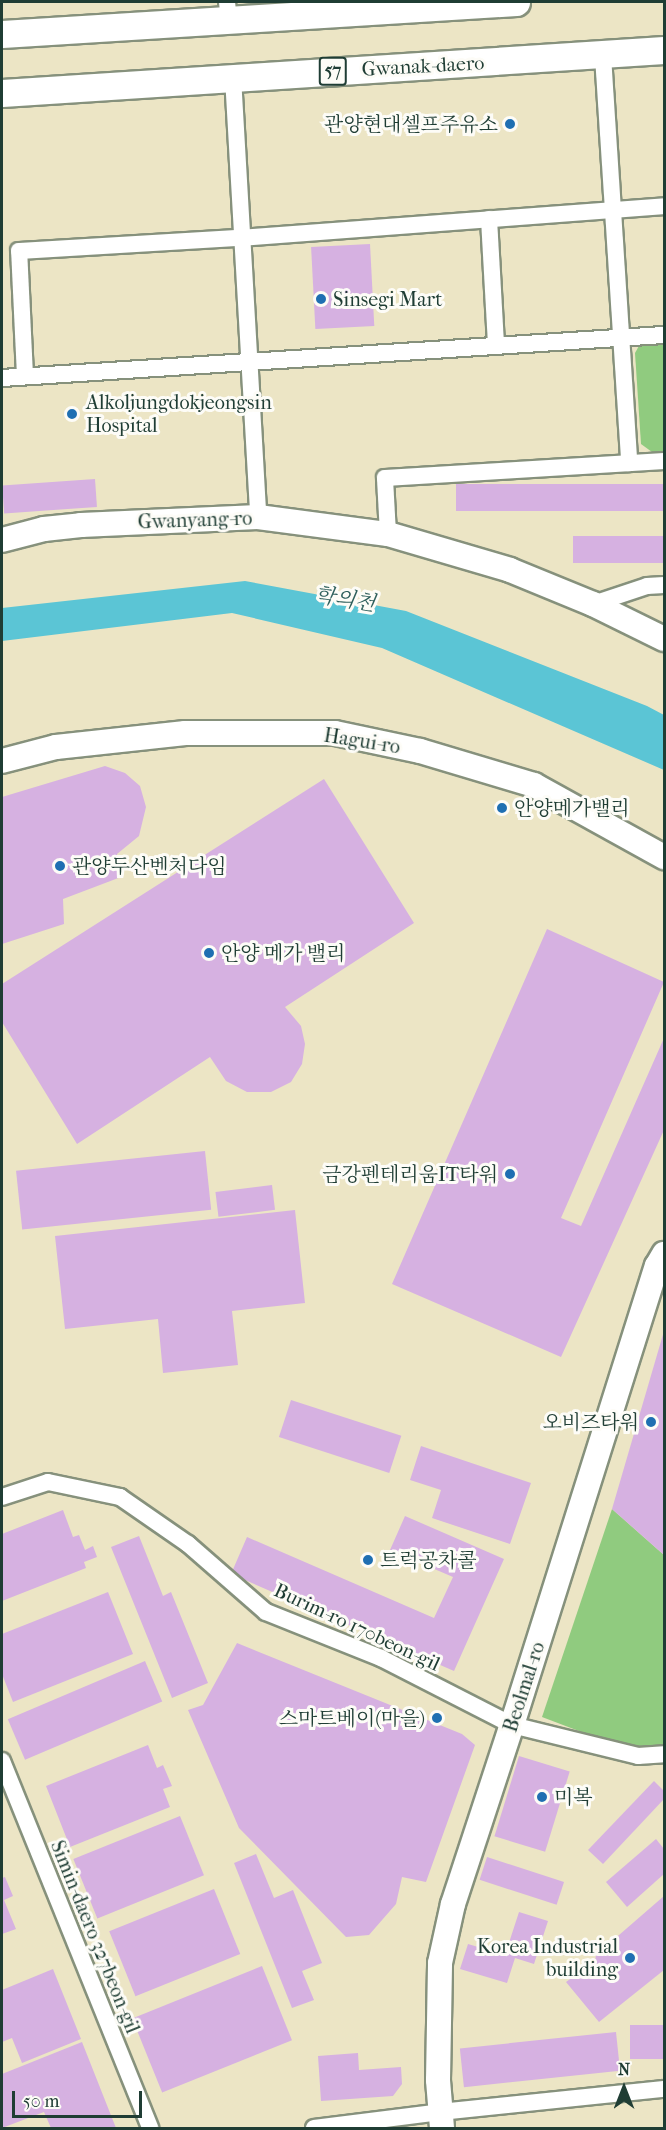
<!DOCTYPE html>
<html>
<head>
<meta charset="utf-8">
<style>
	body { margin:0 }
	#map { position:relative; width:666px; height:2130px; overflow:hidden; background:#ece5c5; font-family:"IM FELL French Canon","Noto Serif KR",serif }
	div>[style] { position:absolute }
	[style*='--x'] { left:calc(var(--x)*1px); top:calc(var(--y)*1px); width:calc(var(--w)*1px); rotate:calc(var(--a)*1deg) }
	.green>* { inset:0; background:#90cb7f }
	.water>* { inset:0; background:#5bc5d5 }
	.building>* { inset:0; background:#d6b1e1; transform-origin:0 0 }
	.roads { filter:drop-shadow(2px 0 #86917c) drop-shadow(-2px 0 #86917c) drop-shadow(0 2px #86917c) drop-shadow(0 -2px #86917c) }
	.street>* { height:16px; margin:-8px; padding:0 8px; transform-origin:8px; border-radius:8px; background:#fff }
	.secondary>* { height:24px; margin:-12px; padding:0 12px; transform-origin:12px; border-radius:12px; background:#fff }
	.primary>* { height:27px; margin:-13.5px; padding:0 13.5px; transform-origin:13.5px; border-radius:13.5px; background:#fff }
	.dots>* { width:16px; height:16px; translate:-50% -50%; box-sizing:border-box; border:3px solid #fdfcf7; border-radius:50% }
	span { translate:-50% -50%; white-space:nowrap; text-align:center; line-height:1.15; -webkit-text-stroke:6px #fdfcf7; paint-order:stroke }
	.shield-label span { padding:2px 4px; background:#fdfcf7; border:2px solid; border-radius:4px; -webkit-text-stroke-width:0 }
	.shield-label { font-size:18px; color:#1f3d34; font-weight:700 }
	.street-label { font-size:20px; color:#1f3d34 }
	.poi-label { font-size:20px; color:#1f3d34 }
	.right { translate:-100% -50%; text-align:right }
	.left { translate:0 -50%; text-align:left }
	.water-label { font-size:21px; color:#2e5f5c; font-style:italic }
	.frame { position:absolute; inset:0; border:3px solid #1f3d34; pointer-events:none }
	.north { position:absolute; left:594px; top:2058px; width:60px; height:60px; -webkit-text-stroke:4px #fdfcf7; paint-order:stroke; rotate:0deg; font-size:16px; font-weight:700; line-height:24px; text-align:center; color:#1f3d34 }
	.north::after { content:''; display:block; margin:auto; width:21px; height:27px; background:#1f3d34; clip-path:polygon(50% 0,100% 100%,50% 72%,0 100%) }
	.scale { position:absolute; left:12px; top:2091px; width:130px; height:27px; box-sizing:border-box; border:3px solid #1f3d34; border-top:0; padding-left:8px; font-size:18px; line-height:21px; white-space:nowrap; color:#1f3d34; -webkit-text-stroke:4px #fdfcf7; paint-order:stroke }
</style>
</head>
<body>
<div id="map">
	<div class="green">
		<div style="clip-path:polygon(640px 344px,664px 344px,664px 451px,652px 452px,641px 444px,635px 353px)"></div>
		<div style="clip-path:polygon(612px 1509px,664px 1555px,664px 1752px,621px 1747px,542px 1717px)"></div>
	</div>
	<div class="water">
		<div style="clip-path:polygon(245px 581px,406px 611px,647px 706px,664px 715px,664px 770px,382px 648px,232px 613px,2px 641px,2px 608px)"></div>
	</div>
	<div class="building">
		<div style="left:370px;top:244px;width:82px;height:59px;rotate:87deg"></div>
		<div style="left:95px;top:479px;width:28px;height:93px;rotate:86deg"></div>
		<div style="left:664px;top:484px;width:27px;height:208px;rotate:90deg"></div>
		<div style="left:664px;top:536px;width:27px;height:91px;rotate:90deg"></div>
		<div style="clip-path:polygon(105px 766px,125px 773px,140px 786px,146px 807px,139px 836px,117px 854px,121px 877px,63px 899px,64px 924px,2px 944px,2px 797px)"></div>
		<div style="clip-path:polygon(324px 779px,414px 923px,285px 1007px,301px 1026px,305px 1044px,302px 1064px,291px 1082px,271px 1092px,247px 1092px,226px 1081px,210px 1057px,77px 1144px,2px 1022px,2px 984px)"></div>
		<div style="clip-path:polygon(547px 929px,664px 982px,561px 1218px,581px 1226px,664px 1038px,664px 1130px,561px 1357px,392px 1284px)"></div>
		<div style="left:205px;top:1151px;width:59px;height:190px;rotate:84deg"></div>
		<div style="left:272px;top:1185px;width:25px;height:57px;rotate:83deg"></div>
		<div style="clip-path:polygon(295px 1210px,305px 1303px,232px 1311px,238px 1365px,163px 1373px,158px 1319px,65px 1329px,55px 1236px)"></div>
		<div style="clip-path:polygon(664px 1331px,664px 1555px,612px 1509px)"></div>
		<div style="left:291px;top:1400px;width:116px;height:39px;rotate:18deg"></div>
		<div style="clip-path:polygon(421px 1446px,531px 1483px,510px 1544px,432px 1518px,441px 1490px,410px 1480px)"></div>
		<div style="clip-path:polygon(63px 1510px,73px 1537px,79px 1535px,85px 1550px,93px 1546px,97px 1557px,84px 1562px,86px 1568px,2px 1601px,2px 1534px)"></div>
		<div style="clip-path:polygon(405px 1516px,504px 1559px,454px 1671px,231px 1574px,247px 1537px,434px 1618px,453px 1577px,390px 1550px)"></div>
		<div style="clip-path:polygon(139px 1536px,163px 1596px,171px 1592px,208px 1683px,172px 1698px,111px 1547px)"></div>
		<div style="clip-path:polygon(108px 1592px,133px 1654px,13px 1702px,2px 1674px,2px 1634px)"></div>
		<div style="clip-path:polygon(237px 1643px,462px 1734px,475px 1745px,426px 1882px,402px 1877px,396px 1904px,369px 1935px,346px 1937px,239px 1828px,188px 1710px,203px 1705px)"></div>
		<div style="left:145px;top:1661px;width:44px;height:149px;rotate:67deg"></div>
		<div style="clip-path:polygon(148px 1745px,157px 1768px,163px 1765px,172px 1786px,163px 1789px,170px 1807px,70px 1847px,46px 1786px)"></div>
		<div style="left:519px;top:1756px;width:53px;height:84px;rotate:17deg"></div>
		<div style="clip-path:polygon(654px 1781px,664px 1791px,664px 1799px,603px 1864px,588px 1850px)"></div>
		<div style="left:180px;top:1816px;width:64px;height:115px;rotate:68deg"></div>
		<div style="clip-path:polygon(656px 1839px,664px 1849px,664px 1874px,627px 1907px,606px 1882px)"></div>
		<div style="clip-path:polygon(256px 1854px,274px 1898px,293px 1890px,322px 1963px,302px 1971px,314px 2000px,292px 2008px,234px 1863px)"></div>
		<div style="left:487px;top:1857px;width:81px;height:24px;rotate:18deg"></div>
		<div style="clip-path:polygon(5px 1877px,13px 1896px,4px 1900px,16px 1929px,2px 1934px,2px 1878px)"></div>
		<div style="left:214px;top:1889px;width:70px;height:113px;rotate:68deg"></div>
		<div style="clip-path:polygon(664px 1896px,664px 1970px,599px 2022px,566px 1982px,595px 1961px,596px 1955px)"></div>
		<div style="clip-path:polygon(519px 1912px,548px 1921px,534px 1964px,515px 1958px,507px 1983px,460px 1969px,468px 1944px,505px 1955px)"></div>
		<div style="left:262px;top:1966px;width:80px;height:140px;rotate:68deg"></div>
		<div style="clip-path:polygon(53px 1969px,81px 2039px,22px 2063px,12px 2038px,2px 2042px,2px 1990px)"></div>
		<div style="left:664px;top:2025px;width:34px;height:34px;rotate:90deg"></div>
		<div style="left:616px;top:2032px;width:39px;height:157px;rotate:84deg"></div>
		<div style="clip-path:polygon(82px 2042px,116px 2128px,51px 2128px,44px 2112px,2px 2128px,2px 2074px)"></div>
		<div style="clip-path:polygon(358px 2053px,359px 2070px,401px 2067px,402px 2084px,393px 2096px,321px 2101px,318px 2056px)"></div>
	</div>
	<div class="roads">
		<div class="street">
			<div style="--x:227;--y:2;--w:18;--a:84"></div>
			<div style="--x:603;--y:56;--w:408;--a:86.3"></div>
			<div style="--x:233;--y:77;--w:441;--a:86.7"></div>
			<div style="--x:489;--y:219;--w:126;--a:86.8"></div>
			<div style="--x:25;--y:376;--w:125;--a:-92.7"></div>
			<div style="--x:19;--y:251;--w:222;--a:-3.4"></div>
			<div style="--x:241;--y:238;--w:424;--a:-4.3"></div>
			<div style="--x:2;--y:378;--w:663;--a:-3.72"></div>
			<div style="--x:388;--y:534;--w:56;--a:-93.1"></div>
			<div style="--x:385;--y:478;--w:280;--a:-3.5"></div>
			<div style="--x:593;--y:604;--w:57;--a:-18.4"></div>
			<div style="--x:647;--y:586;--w:17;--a:-3"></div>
			<div style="--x:2;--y:1497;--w:48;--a:-18.1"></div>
			<div style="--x:48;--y:1482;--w:74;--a:11.8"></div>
			<div style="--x:120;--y:1497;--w:83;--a:34.7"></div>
			<div style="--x:188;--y:1544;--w:103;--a:41.1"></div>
			<div style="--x:266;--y:1612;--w:124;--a:21.8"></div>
			<div style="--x:381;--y:1658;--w:147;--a:27.1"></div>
			<div style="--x:512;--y:1725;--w:130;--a:13.8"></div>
			<div style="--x:638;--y:1756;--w:26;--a:-4"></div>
			<div style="--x:2;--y:1761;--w:396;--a:68"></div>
			<div style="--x:314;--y:2128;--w:127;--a:-7.2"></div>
			<div style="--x:440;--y:2112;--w:225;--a:-5.9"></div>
		</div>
		<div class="secondary">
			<div style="--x:2;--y:540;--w:43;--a:-14.7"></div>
			<div style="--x:44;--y:529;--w:37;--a:-6"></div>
			<div style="--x:81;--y:525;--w:177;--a:-2.6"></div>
			<div style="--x:258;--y:517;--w:131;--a:7.5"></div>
			<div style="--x:388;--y:534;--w:127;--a:16.4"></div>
			<div style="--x:510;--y:570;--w:90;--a:22.3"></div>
			<div style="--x:593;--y:604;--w:79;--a:26.2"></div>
			<div style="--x:2;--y:761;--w:56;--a:-14.5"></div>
			<div style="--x:56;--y:747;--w:130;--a:-6.2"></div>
			<div style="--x:185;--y:733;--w:150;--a:0"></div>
			<div style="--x:335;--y:733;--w:87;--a:12"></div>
			<div style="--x:420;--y:751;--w:119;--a:16.6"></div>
			<div style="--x:534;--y:785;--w:149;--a:29"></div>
			<div style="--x:442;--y:2128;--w:48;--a:-94.8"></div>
			<div style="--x:438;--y:2080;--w:117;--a:-89"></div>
			<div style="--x:440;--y:1963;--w:60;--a:-77.6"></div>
			<div style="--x:453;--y:1904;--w:188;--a:-71.8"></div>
			<div style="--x:512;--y:1725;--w:481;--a:-72.5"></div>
			<div style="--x:657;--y:1266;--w:14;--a:-60"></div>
		</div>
		<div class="primary">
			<div style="--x:2;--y:34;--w:515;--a:-3.56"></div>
			<div style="--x:2;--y:93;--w:663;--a:-3.72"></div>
		</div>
	</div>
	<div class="dots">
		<div style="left:510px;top:124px;background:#1f6fb2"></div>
		<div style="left:321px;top:299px;background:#1f6fb2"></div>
		<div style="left:72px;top:414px;background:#1f6fb2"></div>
		<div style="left:502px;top:808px;background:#1f6fb2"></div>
		<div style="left:60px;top:866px;background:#1f6fb2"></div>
		<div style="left:209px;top:953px;background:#1f6fb2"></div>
		<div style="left:510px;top:1174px;background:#1f6fb2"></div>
		<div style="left:651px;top:1422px;background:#1f6fb2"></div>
		<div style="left:368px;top:1560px;background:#1f6fb2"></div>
		<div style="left:437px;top:1718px;background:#1f6fb2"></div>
		<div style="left:542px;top:1797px;background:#1f6fb2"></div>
		<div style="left:630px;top:1958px;background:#1f6fb2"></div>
	</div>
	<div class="shield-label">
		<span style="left:333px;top:71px">57</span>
	</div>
	<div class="street-label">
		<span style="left:423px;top:66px;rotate:-3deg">Gwanak-daero</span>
		<span style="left:195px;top:520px;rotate:-2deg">Gwanyang-ro</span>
		<span style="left:362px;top:741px;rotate:9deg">Hagui-ro</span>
		<span style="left:357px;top:1627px;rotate:25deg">Burim-ro 170beon-gil</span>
		<span style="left:524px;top:1687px;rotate:-72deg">Beolmal-ro</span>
		<span style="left:95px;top:1937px;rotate:68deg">Simin-daero 327beon-gil</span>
	</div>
	<div class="poi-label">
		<span class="right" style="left:498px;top:124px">관양현대셀프주유소</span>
		<span class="left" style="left:333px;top:299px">Sinsegi Mart</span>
		<span class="left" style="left:86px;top:414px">Alkoljungdokjeongsin<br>Hospital</span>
		<span class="left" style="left:514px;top:808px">안양메가밸리</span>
		<span class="left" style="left:72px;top:866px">관양두산벤처다임</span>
		<span class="left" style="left:221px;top:953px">안양 메가 밸리</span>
		<span class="right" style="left:498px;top:1174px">금강펜테리움IT타워</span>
		<span class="right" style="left:639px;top:1422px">오비즈타워</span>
		<span class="left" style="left:380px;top:1560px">트럭공차콜</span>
		<span class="right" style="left:425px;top:1718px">스마트베이(마을)</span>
		<span class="left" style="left:554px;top:1797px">미복</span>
		<span class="right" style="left:618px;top:1958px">Korea Industrial<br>building</span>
	</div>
	<div class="water-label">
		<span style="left:345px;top:599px;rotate:9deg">학의천</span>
	</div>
	<div class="frame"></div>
	<div class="north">N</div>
	<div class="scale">50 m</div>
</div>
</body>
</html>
